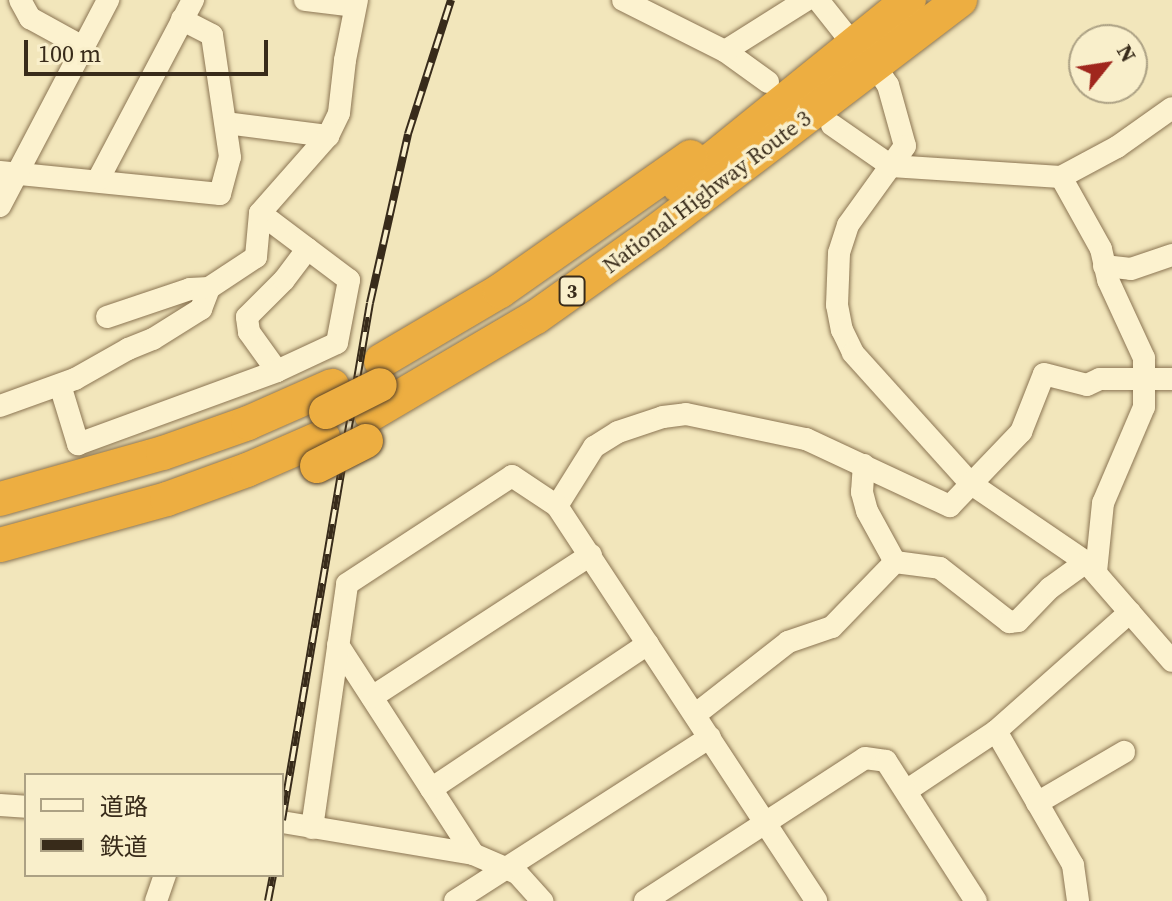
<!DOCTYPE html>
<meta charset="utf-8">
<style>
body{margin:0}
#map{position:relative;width:1172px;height:901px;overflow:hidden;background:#f2e6bb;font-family:"Source Serif 4","Noto Sans JP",serif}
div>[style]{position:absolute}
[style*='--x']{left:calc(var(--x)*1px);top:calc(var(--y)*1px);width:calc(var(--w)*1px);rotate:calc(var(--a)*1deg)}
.roads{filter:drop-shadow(0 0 2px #8b7553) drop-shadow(0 0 2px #8b7553)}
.minor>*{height:22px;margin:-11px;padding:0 11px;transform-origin:11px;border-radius:11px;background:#fcf2cf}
.highway>*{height:34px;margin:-17px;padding:0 17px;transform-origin:17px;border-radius:17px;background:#edae41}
.rail>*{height:8px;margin-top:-4px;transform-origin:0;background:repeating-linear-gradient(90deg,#f9efcb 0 15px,#382b1a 0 30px);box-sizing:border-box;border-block:2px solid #382b1a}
.bridges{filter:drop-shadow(0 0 2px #584228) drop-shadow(0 0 2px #584228)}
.highway-bridge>*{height:34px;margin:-17px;padding:0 17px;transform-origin:17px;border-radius:17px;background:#edae41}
span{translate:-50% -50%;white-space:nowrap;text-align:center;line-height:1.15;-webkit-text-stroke:7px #f9efcb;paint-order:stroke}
.shield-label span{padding:2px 6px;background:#f9efcb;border:2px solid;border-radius:6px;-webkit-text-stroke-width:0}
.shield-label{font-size:20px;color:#382b1a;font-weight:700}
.street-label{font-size:22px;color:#382b1a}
.legend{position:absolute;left:24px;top:773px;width:260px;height:104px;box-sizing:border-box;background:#f9efcb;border:2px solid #aca184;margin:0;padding:10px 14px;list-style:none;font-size:24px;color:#382b1a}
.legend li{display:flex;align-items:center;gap:16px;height:40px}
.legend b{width:40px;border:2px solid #aca184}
.north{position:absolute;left:1068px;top:24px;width:80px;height:80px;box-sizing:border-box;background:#f9efcb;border:2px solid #aca184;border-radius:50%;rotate:60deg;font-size:22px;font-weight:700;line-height:32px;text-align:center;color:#382b1a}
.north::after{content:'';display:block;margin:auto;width:28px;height:36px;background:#a0261d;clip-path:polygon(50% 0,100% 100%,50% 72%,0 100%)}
.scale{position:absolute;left:24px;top:40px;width:244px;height:36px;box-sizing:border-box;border:4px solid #382b1a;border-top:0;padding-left:10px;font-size:24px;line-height:28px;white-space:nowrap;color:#382b1a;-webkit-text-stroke:6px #f9efcb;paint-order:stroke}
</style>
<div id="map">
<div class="roads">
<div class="minor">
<i style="--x:20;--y:0;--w:21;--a:61"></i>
<i style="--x:30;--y:18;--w:60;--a:28.7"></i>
<i style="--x:305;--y:0;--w:50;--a:6.8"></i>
<i style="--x:623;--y:0;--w:114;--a:26.6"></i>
<i style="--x:725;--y:51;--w:53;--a:35.8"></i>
<i style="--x:818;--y:0;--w:56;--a:51.5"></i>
<i style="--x:725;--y:51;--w:96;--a:-32.2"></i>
<i style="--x:875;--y:66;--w:23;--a:56"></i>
<i style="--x:888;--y:85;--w:63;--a:74.4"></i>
<i style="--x:905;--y:146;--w:97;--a:125.8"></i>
<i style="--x:848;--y:225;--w:29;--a:108"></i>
<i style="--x:839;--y:253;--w:52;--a:92.2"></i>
<i style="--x:837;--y:305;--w:25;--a:79"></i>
<i style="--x:842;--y:330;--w:25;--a:64"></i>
<i style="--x:853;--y:353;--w:175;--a:48"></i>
<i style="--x:970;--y:483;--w:140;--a:34.3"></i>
<i style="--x:1086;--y:562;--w:131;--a:49"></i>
<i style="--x:226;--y:123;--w:103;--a:7.3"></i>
<i style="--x:832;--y:125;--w:72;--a:34.8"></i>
<i style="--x:891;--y:166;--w:170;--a:3.7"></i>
<i style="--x:1061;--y:177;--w:64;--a:-28.2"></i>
<i style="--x:1117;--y:147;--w:67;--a:-35.3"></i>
<i style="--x:0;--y:172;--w:221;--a:5.7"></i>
<i style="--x:220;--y:194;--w:38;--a:-75"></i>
<i style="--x:230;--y:157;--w:123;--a:-98.4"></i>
<i style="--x:212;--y:35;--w:34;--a:-153"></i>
<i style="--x:1061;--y:177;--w:82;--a:60.9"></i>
<i style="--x:1101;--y:249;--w:32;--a:77"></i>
<i style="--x:1108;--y:280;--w:86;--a:65.2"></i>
<i style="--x:1144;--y:358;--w:49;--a:90"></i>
<i style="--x:1144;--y:407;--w:104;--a:113.1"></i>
<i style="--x:1103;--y:503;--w:69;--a:95.8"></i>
<i style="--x:98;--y:180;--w:204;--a:-62.2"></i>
<i style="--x:0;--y:206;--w:233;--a:-62.3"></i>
<i style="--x:1104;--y:266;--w:27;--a:6"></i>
<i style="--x:1131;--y:269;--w:43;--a:-18.9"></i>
<i style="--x:107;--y:317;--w:88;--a:-18.6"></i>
<i style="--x:190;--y:289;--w:19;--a:-3"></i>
<i style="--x:277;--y:371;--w:48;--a:-125.7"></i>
<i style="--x:249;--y:332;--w:15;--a:-98"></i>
<i style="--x:247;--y:317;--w:52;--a:-45"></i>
<i style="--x:284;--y:280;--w:39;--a:-53"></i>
<i style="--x:60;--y:385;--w:62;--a:73"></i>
<i style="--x:78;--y:444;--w:212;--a:-20.1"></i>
<i style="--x:277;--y:371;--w:66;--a:-25"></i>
<i style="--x:337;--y:343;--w:64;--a:-79.2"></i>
<i style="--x:349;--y:280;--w:111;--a:-143"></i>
<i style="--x:0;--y:406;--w:80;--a:-19.8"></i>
<i style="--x:75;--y:379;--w:61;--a:-29.5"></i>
<i style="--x:128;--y:349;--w:27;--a:-22"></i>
<i style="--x:153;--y:339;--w:57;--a:-32"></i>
<i style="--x:201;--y:309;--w:22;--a:-69"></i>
<i style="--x:209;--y:288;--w:56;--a:-33.4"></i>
<i style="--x:256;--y:257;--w:44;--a:-84.8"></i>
<i style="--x:260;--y:213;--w:103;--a:-48.6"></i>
<i style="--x:328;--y:136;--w:25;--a:-64"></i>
<i style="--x:339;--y:113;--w:53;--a:-83.5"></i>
<i style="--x:345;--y:60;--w:61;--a:-78.7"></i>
<i style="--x:557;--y:506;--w:70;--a:-57.9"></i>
<i style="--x:594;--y:447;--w:28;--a:-32"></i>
<i style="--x:618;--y:432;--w:47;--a:-18.4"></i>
<i style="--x:663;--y:417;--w:23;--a:-7"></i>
<i style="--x:686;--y:414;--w:123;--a:11.8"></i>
<i style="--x:806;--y:439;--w:159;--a:25"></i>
<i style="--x:950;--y:506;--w:103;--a:-46.2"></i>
<i style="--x:1021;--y:432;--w:62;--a:-68.4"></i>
<i style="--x:1044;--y:374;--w:44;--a:14.3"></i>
<i style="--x:1087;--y:385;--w:14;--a:-25"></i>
<i style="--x:1100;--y:379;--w:72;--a:0"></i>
<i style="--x:895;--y:562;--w:45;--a:7.6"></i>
<i style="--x:940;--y:568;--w:88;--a:38"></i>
<i style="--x:1009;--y:622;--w:9;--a:-6"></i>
<i style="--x:1018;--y:621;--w:46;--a:-45.9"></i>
<i style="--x:1050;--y:588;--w:44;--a:-35.8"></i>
<i style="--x:338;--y:645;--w:249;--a:57.1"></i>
<i style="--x:372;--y:697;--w:261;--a:-33"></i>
<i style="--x:696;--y:714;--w:117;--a:-38"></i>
<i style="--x:788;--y:642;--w:46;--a:-18.8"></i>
<i style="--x:832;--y:627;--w:91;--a:-45.9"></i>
<i style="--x:895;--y:562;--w:58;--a:-118.8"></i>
<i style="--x:867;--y:511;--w:20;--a:-105"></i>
<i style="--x:862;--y:492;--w:27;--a:-86"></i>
<i style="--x:996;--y:731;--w:155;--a:60.1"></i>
<i style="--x:1073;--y:865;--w:36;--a:82"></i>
<i style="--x:431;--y:789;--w:261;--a:-33.8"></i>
<i style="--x:906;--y:791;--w:108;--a:-33.7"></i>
<i style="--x:996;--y:731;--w:179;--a:-41.6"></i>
<i style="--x:1037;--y:803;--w:101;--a:-30.4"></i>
<i style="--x:0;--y:805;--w:26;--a:4"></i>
<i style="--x:282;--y:822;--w:194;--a:9.5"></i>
<i style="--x:473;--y:854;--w:48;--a:23.4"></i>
<i style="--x:517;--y:873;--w:38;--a:48"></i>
<i style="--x:312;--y:828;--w:246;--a:-81.8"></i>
<i style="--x:347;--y:584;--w:197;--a:-33.2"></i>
<i style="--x:512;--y:476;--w:54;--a:33.7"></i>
<i style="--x:557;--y:506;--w:472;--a:56.7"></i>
<i style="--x:156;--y:901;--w:28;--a:-71"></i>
<i style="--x:455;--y:901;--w:303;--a:-32.7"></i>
<i style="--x:645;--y:901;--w:262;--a:-33"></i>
<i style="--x:865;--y:758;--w:21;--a:8"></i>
<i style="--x:886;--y:761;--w:166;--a:57.3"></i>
</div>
<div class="highway">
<i style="--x:679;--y:186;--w:296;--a:-39"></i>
<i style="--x:381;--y:361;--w:138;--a:-30.5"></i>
<i style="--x:500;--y:291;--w:233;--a:-35.1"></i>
<i style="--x:371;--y:414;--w:191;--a:-30.5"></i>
<i style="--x:536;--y:317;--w:145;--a:-35.4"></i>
<i style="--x:654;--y:233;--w:385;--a:-37.3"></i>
<i style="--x:0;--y:499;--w:169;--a:-15.8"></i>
<i style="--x:163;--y:453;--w:90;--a:-19.4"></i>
<i style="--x:248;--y:423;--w:92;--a:-23.8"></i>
<i style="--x:0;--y:545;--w:173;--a:-15.4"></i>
<i style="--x:167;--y:499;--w:85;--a:-19.9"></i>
<i style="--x:247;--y:470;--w:83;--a:-23.5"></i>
</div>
</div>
<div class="rail">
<i style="--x:282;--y:820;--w:524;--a:-80.34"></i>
<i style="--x:370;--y:303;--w:173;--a:-77.3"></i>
<i style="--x:408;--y:134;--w:141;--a:-72.2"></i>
<i style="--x:268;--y:901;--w:26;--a:-79"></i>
</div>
<div class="bridges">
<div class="highway-bridge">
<i style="--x:326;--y:412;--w:60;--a:-26.6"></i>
<i style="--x:317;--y:466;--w:55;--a:-27"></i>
</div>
</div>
<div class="shield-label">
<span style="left:572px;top:291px">3</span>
</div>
<div class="street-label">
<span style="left:707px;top:192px;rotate:-37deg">National Highway Route 3</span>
</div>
<ul class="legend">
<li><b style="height:10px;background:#fcf2cf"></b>道路</li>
<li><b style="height:10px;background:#382b1a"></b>鉄道</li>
</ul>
<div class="north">N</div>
<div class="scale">100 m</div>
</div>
